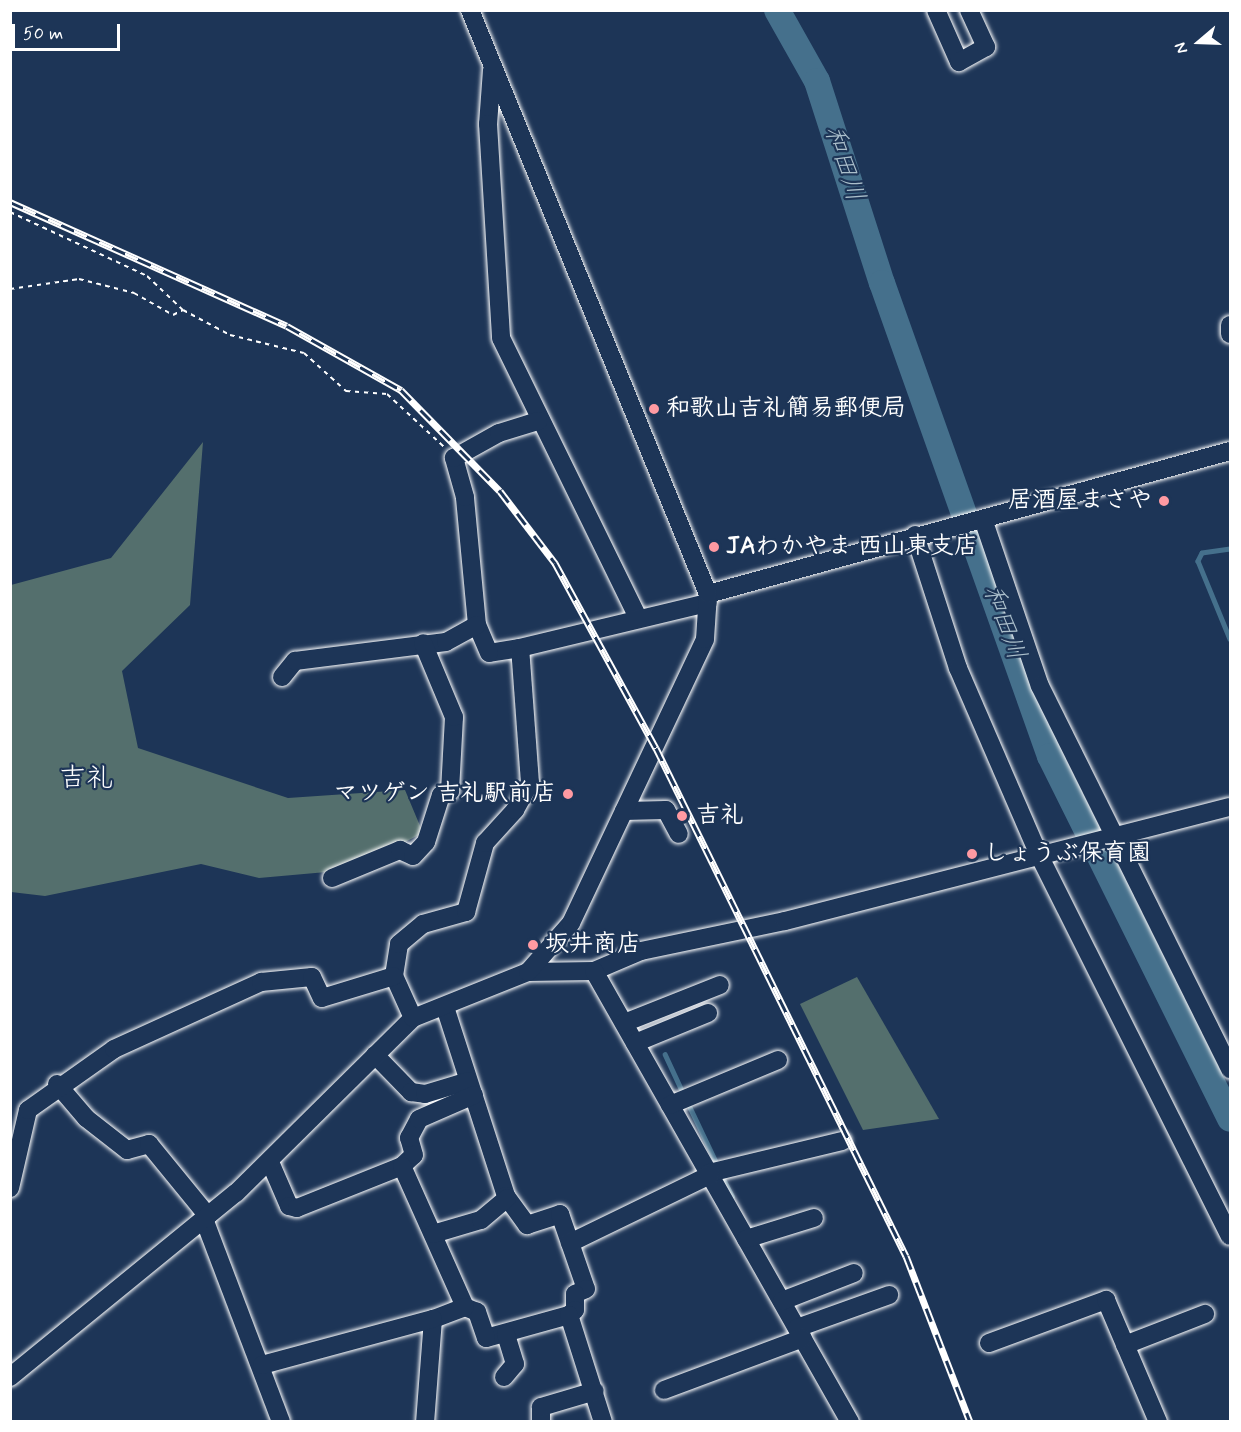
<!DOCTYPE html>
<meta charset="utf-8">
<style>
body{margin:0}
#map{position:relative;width:1241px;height:1432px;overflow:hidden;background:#1d3557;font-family:Mynerve,"Klee One",sans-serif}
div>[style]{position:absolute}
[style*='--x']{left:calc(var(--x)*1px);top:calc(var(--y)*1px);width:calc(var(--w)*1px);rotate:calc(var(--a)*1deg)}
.green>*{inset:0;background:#546f6d}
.stream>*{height:4.5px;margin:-2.25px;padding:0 2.25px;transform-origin:2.25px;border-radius:2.25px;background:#45708c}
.river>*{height:26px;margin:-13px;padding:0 13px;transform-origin:13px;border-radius:13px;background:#45708c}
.path>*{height:2px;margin-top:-1px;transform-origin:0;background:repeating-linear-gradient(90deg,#fff 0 4.5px,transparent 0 9px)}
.roads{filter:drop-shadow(0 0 2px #fff) drop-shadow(0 0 2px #fff)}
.minor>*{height:18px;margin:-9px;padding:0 9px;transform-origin:9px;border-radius:9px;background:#1d3557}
.rail>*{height:7px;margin-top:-3.5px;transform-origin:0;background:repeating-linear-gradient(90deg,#1d3557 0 14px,#fff 0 28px);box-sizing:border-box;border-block:2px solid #fff}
.dots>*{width:16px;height:16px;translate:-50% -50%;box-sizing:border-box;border:3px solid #1d3557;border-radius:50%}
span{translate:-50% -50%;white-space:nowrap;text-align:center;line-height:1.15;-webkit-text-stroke:4.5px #1d3557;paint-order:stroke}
.poi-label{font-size:24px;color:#fff;font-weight:700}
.left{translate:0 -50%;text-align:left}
.right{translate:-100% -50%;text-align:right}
.water-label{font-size:26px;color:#abbfcb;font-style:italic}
.quarter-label{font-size:27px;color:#fff}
.frame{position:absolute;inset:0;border:12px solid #fff;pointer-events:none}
.north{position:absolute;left:1169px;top:12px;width:60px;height:60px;-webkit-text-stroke:4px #1d3557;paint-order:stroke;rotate:251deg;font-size:16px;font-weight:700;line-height:24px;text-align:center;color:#fff}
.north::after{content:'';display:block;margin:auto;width:21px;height:27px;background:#fff;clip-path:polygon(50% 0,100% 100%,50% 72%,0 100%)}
.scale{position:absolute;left:12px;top:24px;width:108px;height:27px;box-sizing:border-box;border:3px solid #fff;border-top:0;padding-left:8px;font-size:18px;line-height:21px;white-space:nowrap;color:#fff;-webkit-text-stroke:4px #1d3557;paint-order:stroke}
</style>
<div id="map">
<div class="green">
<i style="clip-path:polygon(203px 442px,190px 605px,122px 671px,138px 748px,288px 798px,405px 790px,423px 833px,349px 870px,259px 878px,201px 864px,45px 896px,11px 892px,11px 585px,111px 558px)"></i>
<i style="clip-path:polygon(857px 977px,939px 1119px,863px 1130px,800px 1004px)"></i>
</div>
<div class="stream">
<i style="--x:1230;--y:549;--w:28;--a:172"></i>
<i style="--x:1202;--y:553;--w:9;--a:117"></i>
<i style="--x:1198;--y:561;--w:84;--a:67.7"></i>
<i style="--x:665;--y:1054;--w:45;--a:65.1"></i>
<i style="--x:688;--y:1103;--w:70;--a:64.5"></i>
<i style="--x:721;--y:1174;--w:25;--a:63"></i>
</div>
<div class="river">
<i style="--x:777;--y:10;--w:81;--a:60.6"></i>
<i style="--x:817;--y:81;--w:212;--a:72.2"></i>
<i style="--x:882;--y:283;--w:502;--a:70.45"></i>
<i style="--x:1050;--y:756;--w:405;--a:63.6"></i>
</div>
<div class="path">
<i style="--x:10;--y:212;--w:151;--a:25"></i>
<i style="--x:147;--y:276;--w:50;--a:43.4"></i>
<i style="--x:183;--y:310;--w:53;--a:28"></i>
<i style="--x:230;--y:335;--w:76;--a:13.7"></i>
<i style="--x:304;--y:353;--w:57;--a:42.1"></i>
<i style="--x:346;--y:391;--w:41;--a:4.2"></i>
<i style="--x:387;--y:394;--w:78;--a:42.9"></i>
<i style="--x:10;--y:289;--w:70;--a:-8.2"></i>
<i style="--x:79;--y:279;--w:57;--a:14.3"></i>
<i style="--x:134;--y:293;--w:45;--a:29.4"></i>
<i style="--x:173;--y:315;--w:11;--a:-27"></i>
</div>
<div class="roads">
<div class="minor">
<i style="--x:936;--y:10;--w:57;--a:66.1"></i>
<i style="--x:959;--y:62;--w:31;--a:-29"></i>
<i style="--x:986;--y:47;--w:41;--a:-114.7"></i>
<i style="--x:492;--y:70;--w:54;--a:94.2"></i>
<i style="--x:488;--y:124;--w:214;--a:86.5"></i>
<i style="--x:501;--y:338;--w:312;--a:63.9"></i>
<i style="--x:1230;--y:325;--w:9;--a:90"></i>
<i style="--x:983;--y:519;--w:176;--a:71.2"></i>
<i style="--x:1040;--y:686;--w:428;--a:63.6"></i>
<i style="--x:915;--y:535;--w:140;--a:72.1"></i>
<i style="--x:958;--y:668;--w:204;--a:66.6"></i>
<i style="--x:1039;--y:855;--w:426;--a:63.4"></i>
<i style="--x:708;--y:594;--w:541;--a:-15.32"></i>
<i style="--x:520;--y:648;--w:31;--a:171"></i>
<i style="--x:489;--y:653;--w:30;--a:-113"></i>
<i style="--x:477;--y:625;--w:129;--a:-95.4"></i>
<i style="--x:465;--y:497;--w:41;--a:-105.8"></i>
<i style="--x:454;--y:458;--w:51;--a:-29.1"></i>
<i style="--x:499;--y:433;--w:41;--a:-17.1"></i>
<i style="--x:282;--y:677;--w:21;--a:-51"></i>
<i style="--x:295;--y:661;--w:152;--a:-7.2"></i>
<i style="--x:446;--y:642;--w:35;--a:-29"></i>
<i style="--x:624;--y:811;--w:42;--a:-1.4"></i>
<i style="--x:666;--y:810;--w:27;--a:62"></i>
<i style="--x:332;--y:878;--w:74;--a:-22.4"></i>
<i style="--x:400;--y:850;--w:14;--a:25"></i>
<i style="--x:413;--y:856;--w:19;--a:-47"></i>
<i style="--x:426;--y:842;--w:49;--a:-72.3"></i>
<i style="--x:441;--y:795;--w:10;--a:-24"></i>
<i style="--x:450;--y:791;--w:74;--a:-86.9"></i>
<i style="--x:454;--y:717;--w:80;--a:-112.7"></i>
<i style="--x:594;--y:971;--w:51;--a:-23.1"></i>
<i style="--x:641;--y:951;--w:147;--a:-11.8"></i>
<i style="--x:785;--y:921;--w:459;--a:-14.4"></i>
<i style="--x:528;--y:972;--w:66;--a:-0.9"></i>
<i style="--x:594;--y:971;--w:519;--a:60.42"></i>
<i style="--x:445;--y:1007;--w:199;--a:72.1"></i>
<i style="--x:506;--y:1196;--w:36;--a:54"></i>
<i style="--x:527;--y:1225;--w:35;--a:-18"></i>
<i style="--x:560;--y:1214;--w:79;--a:70.9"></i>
<i style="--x:586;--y:1289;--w:12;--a:156"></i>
<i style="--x:575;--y:1294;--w:16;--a:90"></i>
<i style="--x:575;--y:1310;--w:8;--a:140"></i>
<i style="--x:569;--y:1315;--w:86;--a:164.5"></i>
<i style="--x:486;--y:1338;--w:28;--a:-109"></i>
<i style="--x:477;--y:1312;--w:13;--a:-157"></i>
<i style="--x:413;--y:1018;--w:46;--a:-114.3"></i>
<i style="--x:394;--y:976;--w:32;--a:-81"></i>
<i style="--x:399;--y:944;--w:31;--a:-40"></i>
<i style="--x:423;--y:924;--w:45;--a:-15.6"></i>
<i style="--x:466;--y:912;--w:72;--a:-74.6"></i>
<i style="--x:485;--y:843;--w:45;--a:-47.7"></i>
<i style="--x:515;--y:810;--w:31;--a:-61"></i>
<i style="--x:530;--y:783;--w:135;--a:-94.2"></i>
<i style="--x:520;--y:648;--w:193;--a:-13.5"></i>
<i style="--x:624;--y:1023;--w:103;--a:-21.6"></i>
<i style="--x:635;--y:1043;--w:79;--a:-22.3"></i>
<i style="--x:375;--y:1055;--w:52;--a:45.8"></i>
<i style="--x:411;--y:1092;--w:14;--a:8"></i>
<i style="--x:425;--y:1094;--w:45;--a:-16.8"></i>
<i style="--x:57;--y:1084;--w:45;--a:49.5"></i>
<i style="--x:86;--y:1118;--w:52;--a:38"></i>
<i style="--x:127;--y:1150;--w:23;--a:-15"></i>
<i style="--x:149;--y:1144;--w:93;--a:50.7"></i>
<i style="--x:670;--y:1105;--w:117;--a:-22.6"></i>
<i style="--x:270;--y:1162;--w:48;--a:66.6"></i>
<i style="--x:289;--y:1206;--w:8;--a:14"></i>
<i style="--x:297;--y:1208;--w:113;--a:-21.8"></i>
<i style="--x:402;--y:1166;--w:16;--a:-43"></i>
<i style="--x:414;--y:1155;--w:18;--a:-106"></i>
<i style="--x:409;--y:1138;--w:21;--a:-62"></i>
<i style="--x:419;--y:1119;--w:60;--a:-23.6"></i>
<i style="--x:402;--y:1166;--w:154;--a:65.9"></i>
<i style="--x:465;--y:1307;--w:34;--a:159"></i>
<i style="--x:433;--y:1319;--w:103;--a:94.4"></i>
<i style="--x:709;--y:1173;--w:137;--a:-13.5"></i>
<i style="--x:10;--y:1188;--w:80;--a:-77"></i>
<i style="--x:28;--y:1110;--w:105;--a:-35.3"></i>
<i style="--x:114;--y:1049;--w:162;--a:-24.5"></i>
<i style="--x:261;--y:982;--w:51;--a:-5.6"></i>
<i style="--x:312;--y:977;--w:23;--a:65"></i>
<i style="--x:322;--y:998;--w:75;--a:-17"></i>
<i style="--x:204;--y:1219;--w:217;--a:69.2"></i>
<i style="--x:433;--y:1234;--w:50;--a:-16.3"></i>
<i style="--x:481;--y:1220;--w:34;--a:-40"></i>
<i style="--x:746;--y:1239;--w:71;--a:-17.2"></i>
<i style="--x:570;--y:1243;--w:156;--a:-25.9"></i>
<i style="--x:782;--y:1301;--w:77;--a:-21.3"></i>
<i style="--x:569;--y:1315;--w:112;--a:72.4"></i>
<i style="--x:797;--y:1328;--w:98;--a:-19.7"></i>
<i style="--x:989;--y:1343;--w:125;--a:-20.2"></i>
<i style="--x:1106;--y:1300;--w:133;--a:66.9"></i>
<i style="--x:1125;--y:1345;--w:86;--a:-21.2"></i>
<i style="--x:262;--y:1365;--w:177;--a:-15.1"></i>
<i style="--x:10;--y:1377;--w:291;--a:-39.2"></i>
<i style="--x:236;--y:1193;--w:249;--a:-44.7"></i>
<i style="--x:413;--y:1018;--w:124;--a:-21.8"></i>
<i style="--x:528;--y:972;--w:65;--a:-48.7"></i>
<i style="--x:571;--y:923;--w:314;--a:-64.7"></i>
<i style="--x:705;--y:639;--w:45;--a:-86.2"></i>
<i style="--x:708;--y:594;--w:631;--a:-112.17"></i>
<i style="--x:504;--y:1377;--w:17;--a:-50"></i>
<i style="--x:515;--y:1364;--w:31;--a:-107"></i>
<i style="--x:664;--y:1390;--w:148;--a:-20.5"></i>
<i style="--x:541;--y:1422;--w:15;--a:-90"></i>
<i style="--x:541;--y:1407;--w:56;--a:-16.5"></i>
</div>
</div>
<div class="rail">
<i style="--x:10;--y:202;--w:303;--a:24.1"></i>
<i style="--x:287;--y:326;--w:131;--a:29.3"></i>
<i style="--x:401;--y:390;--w:141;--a:45.6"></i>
<i style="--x:500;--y:491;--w:91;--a:52.6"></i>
<i style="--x:555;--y:563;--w:211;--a:61.4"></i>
<i style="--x:656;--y:748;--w:566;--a:63.8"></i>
<i style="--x:906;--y:1256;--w:178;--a:68.9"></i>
</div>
<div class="dots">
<i style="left:654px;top:409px;background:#ff9aa2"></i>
<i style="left:1164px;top:501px;background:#ff9aa2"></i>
<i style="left:714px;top:547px;background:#ff9aa2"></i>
<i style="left:568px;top:794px;background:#ff9aa2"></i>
<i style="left:682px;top:816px;background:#ff9aa2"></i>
<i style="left:972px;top:854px;background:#ff9aa2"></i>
<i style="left:533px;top:945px;background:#ff9aa2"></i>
</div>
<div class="poi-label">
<span class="left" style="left:666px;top:409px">和歌山吉礼簡易郵便局</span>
<span class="right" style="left:1152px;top:501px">居酒屋まさや</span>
<span class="left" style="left:726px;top:547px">JAわかやま 西山東支店</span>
<span class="right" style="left:556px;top:794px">マツゲン 吉礼駅前店</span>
<span class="left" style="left:696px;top:816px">吉礼</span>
<span class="left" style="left:984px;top:854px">しょうぶ保育園</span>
<span class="left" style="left:545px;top:945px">坂井商店</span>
</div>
<div class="water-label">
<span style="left:843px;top:164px;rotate:72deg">和田川</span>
<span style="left:1003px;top:623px;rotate:70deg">和田川</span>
</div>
<div class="quarter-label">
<span style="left:86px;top:779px">吉礼</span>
</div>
<div class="frame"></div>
<div class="north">N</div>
<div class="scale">50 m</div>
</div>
